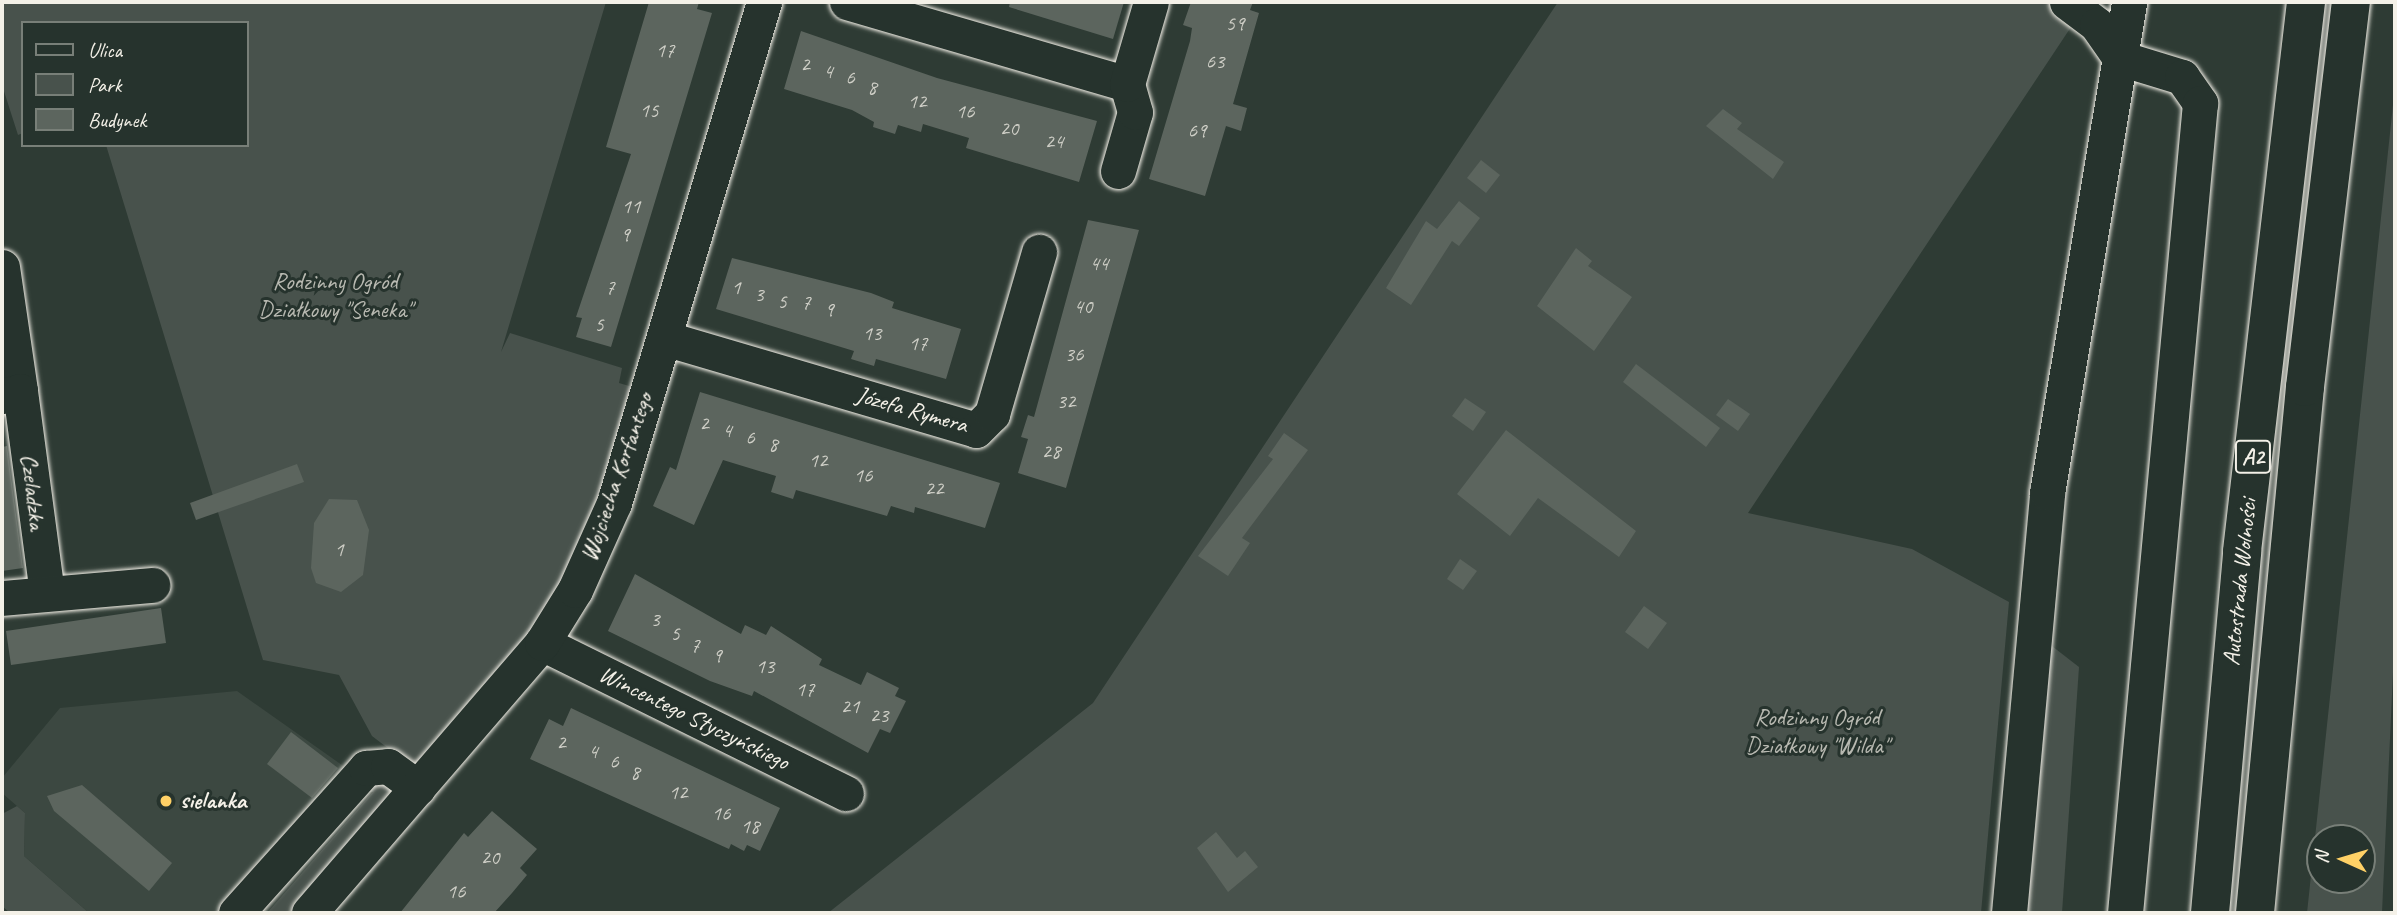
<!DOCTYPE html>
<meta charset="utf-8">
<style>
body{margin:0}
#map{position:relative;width:2397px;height:915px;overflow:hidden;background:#2e3b34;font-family:Caveat,sans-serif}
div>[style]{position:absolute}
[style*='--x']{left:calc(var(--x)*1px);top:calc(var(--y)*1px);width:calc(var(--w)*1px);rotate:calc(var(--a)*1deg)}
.built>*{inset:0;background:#3c4841}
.green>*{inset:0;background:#48524c}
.building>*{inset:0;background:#5c655e}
.roads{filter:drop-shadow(0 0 2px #f4f1e8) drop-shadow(0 0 2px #f4f1e8)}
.minor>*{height:35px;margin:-17.5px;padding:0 17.5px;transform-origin:17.5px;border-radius:17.5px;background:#26332d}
.highway>*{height:38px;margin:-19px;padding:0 19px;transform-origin:19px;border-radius:19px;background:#26332d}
.dots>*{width:19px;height:19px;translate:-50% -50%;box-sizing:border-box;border:4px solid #26332d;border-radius:50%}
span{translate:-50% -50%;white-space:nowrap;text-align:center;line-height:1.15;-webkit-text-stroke:6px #26332d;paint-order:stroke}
.number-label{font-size:21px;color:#cecec6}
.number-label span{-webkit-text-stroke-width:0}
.shield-label span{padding:2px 5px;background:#26332d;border:2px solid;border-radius:5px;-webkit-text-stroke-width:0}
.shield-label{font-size:23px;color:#f4f1e8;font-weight:700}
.park-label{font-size:24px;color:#b8b9b1}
.street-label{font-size:24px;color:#f4f1e8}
.poi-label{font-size:24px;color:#f4f1e8;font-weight:700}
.left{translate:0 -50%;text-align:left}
.frame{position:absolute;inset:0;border:4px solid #f4f1e8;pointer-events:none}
.legend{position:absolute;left:21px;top:21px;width:228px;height:126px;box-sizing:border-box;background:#26332d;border:2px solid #787f78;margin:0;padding:9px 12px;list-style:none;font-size:21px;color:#f4f1e8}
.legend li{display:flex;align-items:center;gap:14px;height:35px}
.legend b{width:35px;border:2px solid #787f78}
.north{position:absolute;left:2306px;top:824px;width:70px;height:70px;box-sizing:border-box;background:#26332d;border:2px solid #787f78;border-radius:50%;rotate:274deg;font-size:19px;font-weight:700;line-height:28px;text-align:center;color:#f4f1e8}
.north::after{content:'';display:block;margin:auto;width:24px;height:32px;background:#ffd166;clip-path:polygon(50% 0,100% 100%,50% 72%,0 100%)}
</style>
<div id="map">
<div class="built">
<i style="clip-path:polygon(237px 691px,349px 770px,221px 913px,89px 913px,24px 856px,25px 813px,2px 793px,2px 778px,60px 708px)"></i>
</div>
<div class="green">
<i style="clip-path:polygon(2px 2px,606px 2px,501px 352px,510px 333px,622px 368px,619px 383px,636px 388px,604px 493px,544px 620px,422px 761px,406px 762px,372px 736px,339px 675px,263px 660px,106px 145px,247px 145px,247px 23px,23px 23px,23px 133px,18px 135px,2px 85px)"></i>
<i style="clip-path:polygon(1558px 2px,2051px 2px,2075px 21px,1748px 513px,1912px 549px,2009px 602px,1981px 913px,828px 913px,1093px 703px)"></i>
<i style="clip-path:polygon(2322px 2px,2337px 2px,2239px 913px,2225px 913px,2268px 463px)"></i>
<i style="clip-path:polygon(evenodd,2395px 86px,2395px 629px,2382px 913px,2307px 913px,2395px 86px,2320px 838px,2362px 838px,2362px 880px,2320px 880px,2320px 838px)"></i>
<i style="clip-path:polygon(2048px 643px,2079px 667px,2062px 913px,2024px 913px)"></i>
<i style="clip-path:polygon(366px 776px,392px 787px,388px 804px,289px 913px,267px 913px,373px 792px,359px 791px)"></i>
<i style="clip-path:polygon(17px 806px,25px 813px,24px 856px,89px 913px,10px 913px,2px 906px,2px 814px)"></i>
</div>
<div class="building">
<i style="clip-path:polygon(649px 2px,699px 2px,697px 9px,712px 13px,611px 347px,576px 337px,582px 318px,576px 317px,631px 154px,606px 147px)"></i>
<i style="clip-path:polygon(1010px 2px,1124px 2px,1113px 39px,1009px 7px)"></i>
<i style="clip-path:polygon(1191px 2px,1253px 2px,1250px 10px,1259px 13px,1233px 104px,1247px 108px,1241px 131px,1226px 126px,1205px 196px,1149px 179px,1190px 41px,1192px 28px,1183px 25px)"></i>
<i style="clip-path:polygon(801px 31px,937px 78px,1097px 121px,1079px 182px,966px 148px,969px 138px,923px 124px,921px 132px,898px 125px,895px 134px,873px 127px,874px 122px,852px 110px,784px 89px)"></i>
<i style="clip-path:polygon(1723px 109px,1742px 123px,1737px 129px,1784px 162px,1773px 179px,1706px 126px)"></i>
<i style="clip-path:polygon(1481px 160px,1500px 175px,1486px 193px,1467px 178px)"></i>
<i style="clip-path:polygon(1459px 201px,1480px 218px,1459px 246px,1452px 241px,1411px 305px,1386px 288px,1426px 221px,1437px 229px)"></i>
<i style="clip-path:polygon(1088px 220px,1139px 230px,1066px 488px,1018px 473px,1028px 439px,1021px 437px,1028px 415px,1034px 417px)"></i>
<i style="clip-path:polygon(1576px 248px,1592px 261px,1588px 266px,1632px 297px,1594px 351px,1537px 306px)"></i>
<i style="clip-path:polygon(732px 258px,871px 293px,894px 302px,892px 308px,961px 329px,946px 379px,876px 359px,874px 366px,851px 359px,854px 351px,716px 309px)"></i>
<i style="clip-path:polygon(1636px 364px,1720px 428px,1706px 447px,1623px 382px)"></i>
<i style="clip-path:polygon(700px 392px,1000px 483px,985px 528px,915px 507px,914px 513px,891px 506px,887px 516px,796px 490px,793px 499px,771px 492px,776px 476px,723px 460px,694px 525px,653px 506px,670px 467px,676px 470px)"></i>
<i style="clip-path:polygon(1465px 398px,1486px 412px,1473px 431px,1452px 416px)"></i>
<i style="clip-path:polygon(1728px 399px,1750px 414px,1738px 431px,1716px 415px)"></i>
<i style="clip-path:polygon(1506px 430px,1636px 531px,1619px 557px,1538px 498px,1510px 536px,1457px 494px)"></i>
<i style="clip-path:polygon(1284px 433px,1308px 450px,1242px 538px,1250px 543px,1228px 576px,1198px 556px,1273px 459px,1268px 456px)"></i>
<i style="clip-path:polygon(7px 446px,23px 568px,2px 571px,2px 447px)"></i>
<i style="clip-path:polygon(297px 464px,304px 482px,196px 520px,190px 503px)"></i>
<i style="clip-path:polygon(329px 499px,357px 500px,369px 530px,363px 575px,341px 592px,316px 583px,311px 568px,314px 523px)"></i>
<i style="clip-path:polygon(1460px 559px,1477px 571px,1463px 590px,1447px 579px)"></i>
<i style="clip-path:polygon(635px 574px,741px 634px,745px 625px,766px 635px,771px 626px,822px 659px,819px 665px,861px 685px,867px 672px,899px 688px,895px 696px,906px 701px,890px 733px,880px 729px,868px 753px,754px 691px,752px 696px,710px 681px,608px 631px)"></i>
<i style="clip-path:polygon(1644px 606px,1667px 623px,1648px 649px,1625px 632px)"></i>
<i style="clip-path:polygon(161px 608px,166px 643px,11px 665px,6px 631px)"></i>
<i style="clip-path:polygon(571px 708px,780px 808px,760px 851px,747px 845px,744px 851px,731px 844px,729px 849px,530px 759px,549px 719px,563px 726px)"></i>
<i style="clip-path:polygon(291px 732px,338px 768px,312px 798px,267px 764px)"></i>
<i style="clip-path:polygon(82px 785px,172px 863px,149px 891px,54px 811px,47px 796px)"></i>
<i style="clip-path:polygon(492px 811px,537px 849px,520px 868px,527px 875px,512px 893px,494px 913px,400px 913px,464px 833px,468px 837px)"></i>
<i style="clip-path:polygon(1216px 832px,1237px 858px,1245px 851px,1258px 867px,1228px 892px,1197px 848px)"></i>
</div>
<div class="roads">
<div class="minor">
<i style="--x:847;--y:2;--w:292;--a:16.3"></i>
<i style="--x:2067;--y:2;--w:38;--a:37"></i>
<i style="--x:2097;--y:25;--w:40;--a:55.1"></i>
<i style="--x:2120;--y:58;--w:65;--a:17"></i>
<i style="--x:2182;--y:77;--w:32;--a:55"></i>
<i style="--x:2200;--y:103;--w:813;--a:95.29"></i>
<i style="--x:1118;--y:171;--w:61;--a:-73.9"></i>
<i style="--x:1135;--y:112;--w:29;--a:-106"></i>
<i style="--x:1127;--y:84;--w:85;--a:-73.7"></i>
<i style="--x:2;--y:267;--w:125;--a:81.7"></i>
<i style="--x:20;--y:391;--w:19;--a:164"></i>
<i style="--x:664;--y:338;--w:325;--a:16.4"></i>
<i style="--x:976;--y:430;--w:23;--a:-45"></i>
<i style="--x:992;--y:414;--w:169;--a:-73.8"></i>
<i style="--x:20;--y:391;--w:204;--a:82.4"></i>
<i style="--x:2;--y:598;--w:151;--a:-5"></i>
<i style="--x:542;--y:643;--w:339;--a:26.3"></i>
<i style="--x:236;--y:913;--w:195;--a:-48.1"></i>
<i style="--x:366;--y:768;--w:22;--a:-5"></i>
<i style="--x:388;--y:766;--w:37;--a:36"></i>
<i style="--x:309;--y:913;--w:357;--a:-49.2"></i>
<i style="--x:542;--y:643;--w:62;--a:-58.1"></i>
<i style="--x:575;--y:590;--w:95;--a:-65.9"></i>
<i style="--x:614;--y:503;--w:523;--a:-73.33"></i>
<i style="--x:2009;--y:913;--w:422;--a:-84.8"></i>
<i style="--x:2047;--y:493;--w:498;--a:-80.5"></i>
</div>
<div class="highway">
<i style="--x:2210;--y:913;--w:363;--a:-84.9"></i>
<i style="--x:2242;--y:551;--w:553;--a:-83.35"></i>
<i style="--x:2255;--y:913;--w:528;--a:-84.57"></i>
<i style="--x:2305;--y:387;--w:388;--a:-83.2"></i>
</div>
</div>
<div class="dots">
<i style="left:166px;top:801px;background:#ffd166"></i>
</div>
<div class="number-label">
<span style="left:1235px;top:23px">59</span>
<span style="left:665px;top:50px">17</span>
<span style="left:1215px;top:61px">63</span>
<span style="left:805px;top:64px">2</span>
<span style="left:828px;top:71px">4</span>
<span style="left:850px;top:77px">6</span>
<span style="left:872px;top:87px">8</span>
<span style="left:917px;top:101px">12</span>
<span style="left:649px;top:110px">15</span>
<span style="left:965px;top:111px">16</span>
<span style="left:1009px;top:128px">20</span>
<span style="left:1197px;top:130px">69</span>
<span style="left:1054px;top:141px">24</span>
<span style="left:631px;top:206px">11</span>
<span style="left:625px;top:234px">9</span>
<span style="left:1099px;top:263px">44</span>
<span style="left:610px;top:287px">7</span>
<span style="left:736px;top:287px">1</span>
<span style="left:759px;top:294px">3</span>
<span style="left:782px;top:301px">5</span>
<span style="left:806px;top:302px">7</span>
<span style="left:1083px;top:306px">40</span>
<span style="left:829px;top:309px">9</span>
<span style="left:599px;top:324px">5</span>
<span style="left:872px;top:333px">13</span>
<span style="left:918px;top:343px">17</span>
<span style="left:1074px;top:354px">36</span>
<span style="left:1066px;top:401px">32</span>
<span style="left:704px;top:423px">2</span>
<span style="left:727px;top:430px">4</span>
<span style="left:750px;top:437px">6</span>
<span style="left:773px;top:444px">8</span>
<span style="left:1051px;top:451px">28</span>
<span style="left:818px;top:460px">12</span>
<span style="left:863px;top:475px">16</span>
<span style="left:934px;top:488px">22</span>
<span style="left:339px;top:549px">1</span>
<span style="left:655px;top:619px">3</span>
<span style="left:675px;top:633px">5</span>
<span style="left:695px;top:645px">7</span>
<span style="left:717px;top:655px">9</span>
<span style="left:765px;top:666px">13</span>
<span style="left:805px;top:689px">17</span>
<span style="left:850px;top:706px">21</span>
<span style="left:879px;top:715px">23</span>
<span style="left:561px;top:742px">2</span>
<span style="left:593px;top:751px">4</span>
<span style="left:614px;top:761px">6</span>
<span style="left:635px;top:772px">8</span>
<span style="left:678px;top:792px">12</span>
<span style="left:721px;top:813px">16</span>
<span style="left:750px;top:826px">18</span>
<span style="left:490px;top:857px">20</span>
<span style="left:456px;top:891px">16</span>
</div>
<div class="shield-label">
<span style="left:2253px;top:457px">A2</span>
</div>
<div class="park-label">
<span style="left:335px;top:296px">Rodzinny Ogród<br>Działkowy "Seneka"</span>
<span style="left:1817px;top:732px">Rodzinny Ogród<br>Działkowy "Wilda"</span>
</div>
<div class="street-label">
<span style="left:912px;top:410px;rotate:16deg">Józefa Rymera</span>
<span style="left:617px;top:477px;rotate:-71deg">Wojciecha Korfantego</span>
<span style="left:33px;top:492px;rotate:83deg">Czeladzka</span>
<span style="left:2240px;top:582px;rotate:-84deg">Autostrada Wolności</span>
<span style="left:694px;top:718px;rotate:26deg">Wincentego Styczyńskiego</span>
</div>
<div class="poi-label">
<span class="left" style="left:180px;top:801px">sielanka</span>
</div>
<div class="frame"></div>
<ul class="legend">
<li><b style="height:9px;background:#26332d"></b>Ulica</li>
<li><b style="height:19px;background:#48524c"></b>Park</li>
<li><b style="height:19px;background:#5c655e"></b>Budynek</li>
</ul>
<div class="north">N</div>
</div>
